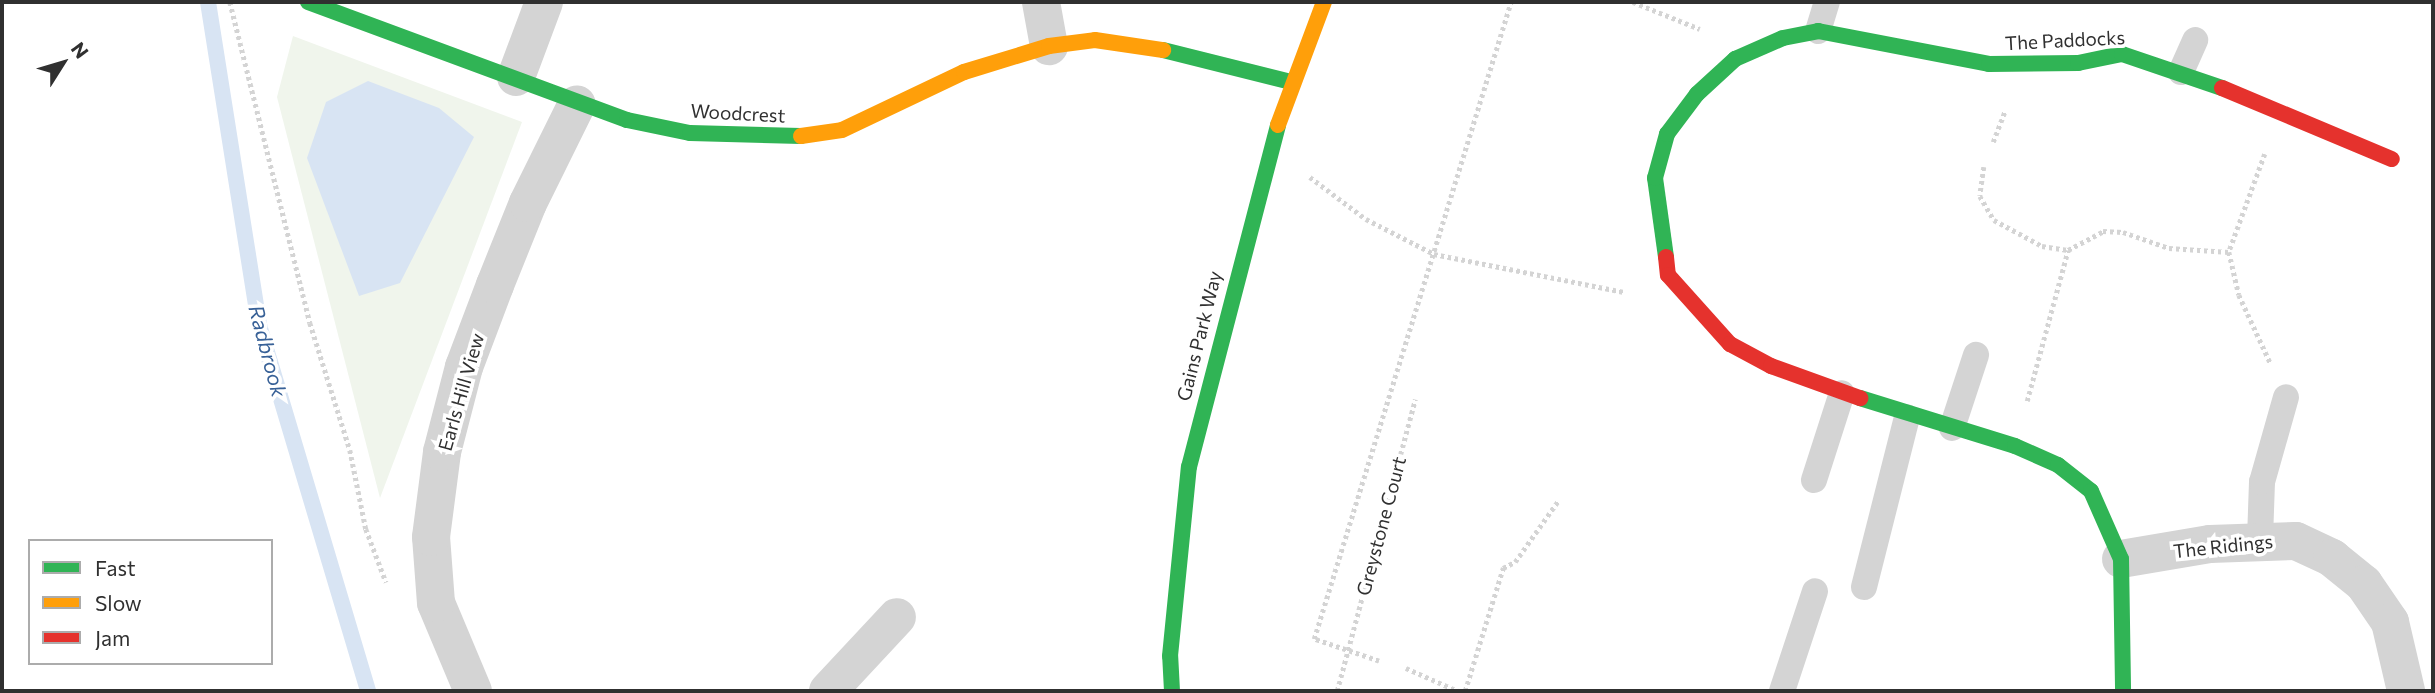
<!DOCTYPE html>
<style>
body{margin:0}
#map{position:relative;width:2435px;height:693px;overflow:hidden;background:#fff;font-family:Commissioner,sans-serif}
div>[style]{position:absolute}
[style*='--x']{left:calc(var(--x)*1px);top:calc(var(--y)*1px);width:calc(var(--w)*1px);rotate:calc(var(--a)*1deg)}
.green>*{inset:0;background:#f0f5ec}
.water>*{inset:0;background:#d8e4f3}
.stream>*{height:16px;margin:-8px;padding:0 8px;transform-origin:8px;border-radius:8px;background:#d8e4f3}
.path>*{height:4.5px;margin-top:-2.25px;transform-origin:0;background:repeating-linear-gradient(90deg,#d4d4d4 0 3.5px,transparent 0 7px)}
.lane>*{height:26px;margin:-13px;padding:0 13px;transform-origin:13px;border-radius:13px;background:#d4d4d4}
.street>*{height:38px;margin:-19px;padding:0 19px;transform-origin:19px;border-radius:19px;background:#d4d4d4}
.fast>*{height:16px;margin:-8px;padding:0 8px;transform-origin:8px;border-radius:8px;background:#30b455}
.slow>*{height:16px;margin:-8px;padding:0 8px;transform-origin:8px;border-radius:8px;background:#ff9f0a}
.jam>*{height:16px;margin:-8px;padding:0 8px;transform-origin:8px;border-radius:8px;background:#e5322d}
span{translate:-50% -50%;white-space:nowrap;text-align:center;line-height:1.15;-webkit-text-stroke:7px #fff;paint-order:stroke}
.street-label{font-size:19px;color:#303030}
.water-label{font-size:21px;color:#386197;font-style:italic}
.frame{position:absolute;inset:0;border:4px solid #303030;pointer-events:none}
.legend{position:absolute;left:28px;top:539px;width:245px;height:126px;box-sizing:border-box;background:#fff;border:2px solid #acacac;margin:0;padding:9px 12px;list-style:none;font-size:21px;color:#303030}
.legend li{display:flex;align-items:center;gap:14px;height:35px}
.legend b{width:35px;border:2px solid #acacac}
.north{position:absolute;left:28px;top:28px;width:70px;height:70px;-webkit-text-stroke:5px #fff;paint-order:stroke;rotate:53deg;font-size:19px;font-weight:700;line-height:28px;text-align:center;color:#303030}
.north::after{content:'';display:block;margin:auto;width:24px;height:32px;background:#303030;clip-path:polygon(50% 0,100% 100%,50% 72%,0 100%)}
</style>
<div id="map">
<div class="green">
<i style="clip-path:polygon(293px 36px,522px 122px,380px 498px,277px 97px)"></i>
</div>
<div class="water">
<i style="clip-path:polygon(368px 81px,439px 108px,474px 137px,400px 283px,359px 296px,307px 158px,326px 102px)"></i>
</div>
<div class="stream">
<i style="--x:208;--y:2;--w:327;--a:81"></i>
<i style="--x:259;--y:325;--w:382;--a:73.4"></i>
</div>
<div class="path">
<i style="--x:230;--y:2;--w:331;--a:76"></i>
<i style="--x:310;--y:323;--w:133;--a:72.5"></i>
<i style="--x:350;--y:450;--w:81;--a:78.6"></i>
<i style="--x:366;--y:529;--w:57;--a:69.3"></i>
<i style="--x:1633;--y:2;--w:72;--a:21.9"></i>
<i style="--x:1993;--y:142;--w:34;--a:-69"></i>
<i style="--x:2265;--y:154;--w:104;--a:110.2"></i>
<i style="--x:2229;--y:252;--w:44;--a:76.9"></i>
<i style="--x:2239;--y:295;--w:74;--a:65.2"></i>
<i style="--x:1984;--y:167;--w:29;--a:98"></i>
<i style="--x:1980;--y:196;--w:28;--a:60"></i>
<i style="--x:1994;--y:220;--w:55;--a:28.4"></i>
<i style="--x:2042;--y:246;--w:26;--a:9"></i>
<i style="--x:2068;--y:250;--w:40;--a:-28"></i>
<i style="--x:2103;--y:231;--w:20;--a:3"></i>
<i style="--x:2123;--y:232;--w:49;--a:19.2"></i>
<i style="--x:2169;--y:248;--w:60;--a:3.8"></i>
<i style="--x:1310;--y:177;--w:70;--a:36.9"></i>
<i style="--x:1366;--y:219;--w:76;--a:27.2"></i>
<i style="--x:1434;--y:254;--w:195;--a:11.3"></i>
<i style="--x:2027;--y:401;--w:156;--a:-74.8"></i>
<i style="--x:1379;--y:661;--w:69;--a:-161.3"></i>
<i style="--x:1314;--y:639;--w:667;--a:-72.82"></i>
<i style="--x:1406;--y:668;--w:57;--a:23.9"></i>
<i style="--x:1337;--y:691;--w:302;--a:-75"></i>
<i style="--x:1465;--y:691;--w:129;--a:-72.8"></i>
<i style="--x:1503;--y:568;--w:13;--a:-27"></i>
<i style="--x:1515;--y:562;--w:75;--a:-54.8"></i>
</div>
<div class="lane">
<i style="--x:1818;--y:31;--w:30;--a:-73"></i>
<i style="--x:2181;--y:72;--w:35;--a:-66"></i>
<i style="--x:1952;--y:428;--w:77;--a:-71.8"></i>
<i style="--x:1814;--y:480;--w:91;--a:-72.2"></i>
<i style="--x:2260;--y:539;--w:57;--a:-88"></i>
<i style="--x:2262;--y:482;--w:88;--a:-74.2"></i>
<i style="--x:1864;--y:587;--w:175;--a:-75.8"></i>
<i style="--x:1782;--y:691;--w:105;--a:-71.7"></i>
</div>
<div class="street">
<i style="--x:1041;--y:2;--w:45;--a:79.7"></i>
<i style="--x:516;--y:77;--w:80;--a:-69.5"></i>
<i style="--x:2121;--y:559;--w:90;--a:-9.6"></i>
<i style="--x:2210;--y:544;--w:86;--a:-2"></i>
<i style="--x:2296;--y:541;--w:40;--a:25"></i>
<i style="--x:2332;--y:558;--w:41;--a:39.1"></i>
<i style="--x:2364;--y:584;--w:46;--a:55.6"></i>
<i style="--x:2390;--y:622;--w:71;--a:76.9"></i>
<i style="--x:473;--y:691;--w:95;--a:-112.8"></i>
<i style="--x:436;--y:603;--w:66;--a:-94.3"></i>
<i style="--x:431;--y:537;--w:86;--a:-82.6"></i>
<i style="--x:442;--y:452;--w:88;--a:-75.5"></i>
<i style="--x:464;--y:367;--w:88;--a:-69.3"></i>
<i style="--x:495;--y:285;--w:88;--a:-68.1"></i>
<i style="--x:528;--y:203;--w:110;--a:-63.7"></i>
<i style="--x:828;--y:691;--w:101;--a:-47"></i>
</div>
<div class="fast">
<i style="--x:308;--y:2;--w:340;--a:20.3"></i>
<i style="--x:627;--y:120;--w:64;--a:11.7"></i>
<i style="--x:690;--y:133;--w:111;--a:1.5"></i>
<i style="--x:1163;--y:50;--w:132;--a:14"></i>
<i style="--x:1666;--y:257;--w:80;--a:-97.9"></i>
<i style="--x:1655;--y:178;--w:46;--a:-74.7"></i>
<i style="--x:1667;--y:134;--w:50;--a:-53.1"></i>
<i style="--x:1697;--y:94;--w:52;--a:-42.6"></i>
<i style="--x:1735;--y:59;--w:52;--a:-23.6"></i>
<i style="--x:1783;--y:38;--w:36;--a:-11"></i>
<i style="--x:1818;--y:31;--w:174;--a:10.9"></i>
<i style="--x:1989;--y:64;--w:89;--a:-0.6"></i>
<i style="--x:2078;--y:63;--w:45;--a:-11.6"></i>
<i style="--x:2122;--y:54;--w:106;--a:18.8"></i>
<i style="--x:1860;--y:398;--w:162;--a:17.2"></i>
<i style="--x:2015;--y:446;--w:47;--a:23.8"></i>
<i style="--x:2058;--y:465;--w:42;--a:38.2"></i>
<i style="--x:2091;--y:491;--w:74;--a:66.2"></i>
<i style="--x:2121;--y:559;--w:132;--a:89.1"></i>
<i style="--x:1172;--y:691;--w:35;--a:-93"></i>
<i style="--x:1170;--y:656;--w:190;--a:-84.3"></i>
<i style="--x:1189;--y:467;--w:353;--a:-75.4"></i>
</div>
<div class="slow">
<i style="--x:1278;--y:125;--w:131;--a:-69.5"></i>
<i style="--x:801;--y:136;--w:41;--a:-8.3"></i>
<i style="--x:842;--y:130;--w:135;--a:-25.4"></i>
<i style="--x:964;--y:72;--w:89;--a:-17"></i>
<i style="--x:1049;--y:46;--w:46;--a:-7.4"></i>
<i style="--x:1095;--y:40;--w:69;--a:8.4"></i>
</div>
<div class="jam">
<i style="--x:2222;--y:88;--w:184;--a:22.7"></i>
<i style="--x:1666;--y:257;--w:18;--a:84"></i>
<i style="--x:1668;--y:275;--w:93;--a:48.1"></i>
<i style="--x:1730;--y:344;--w:47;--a:28.2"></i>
<i style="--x:1771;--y:366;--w:95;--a:19.8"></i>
</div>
<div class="street-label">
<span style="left:2065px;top:40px;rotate:-3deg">The Paddocks</span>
<span style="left:738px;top:113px;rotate:3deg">Woodcrest</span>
<span style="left:1199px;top:336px;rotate:-76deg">Gains Park Way</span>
<span style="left:461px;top:392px;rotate:-74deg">Earls Hill View</span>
<span style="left:1381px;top:526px;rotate:-75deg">Greystone Court</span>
<span style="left:2223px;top:546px;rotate:-6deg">The Ridings</span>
</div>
<div class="water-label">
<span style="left:268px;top:351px;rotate:75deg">Radbrook</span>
</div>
<div class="frame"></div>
<ul class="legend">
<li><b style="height:9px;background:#30b455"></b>Fast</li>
<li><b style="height:9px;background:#ff9f0a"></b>Slow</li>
<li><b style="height:9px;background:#e5322d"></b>Jam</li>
</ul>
<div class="north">N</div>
</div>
